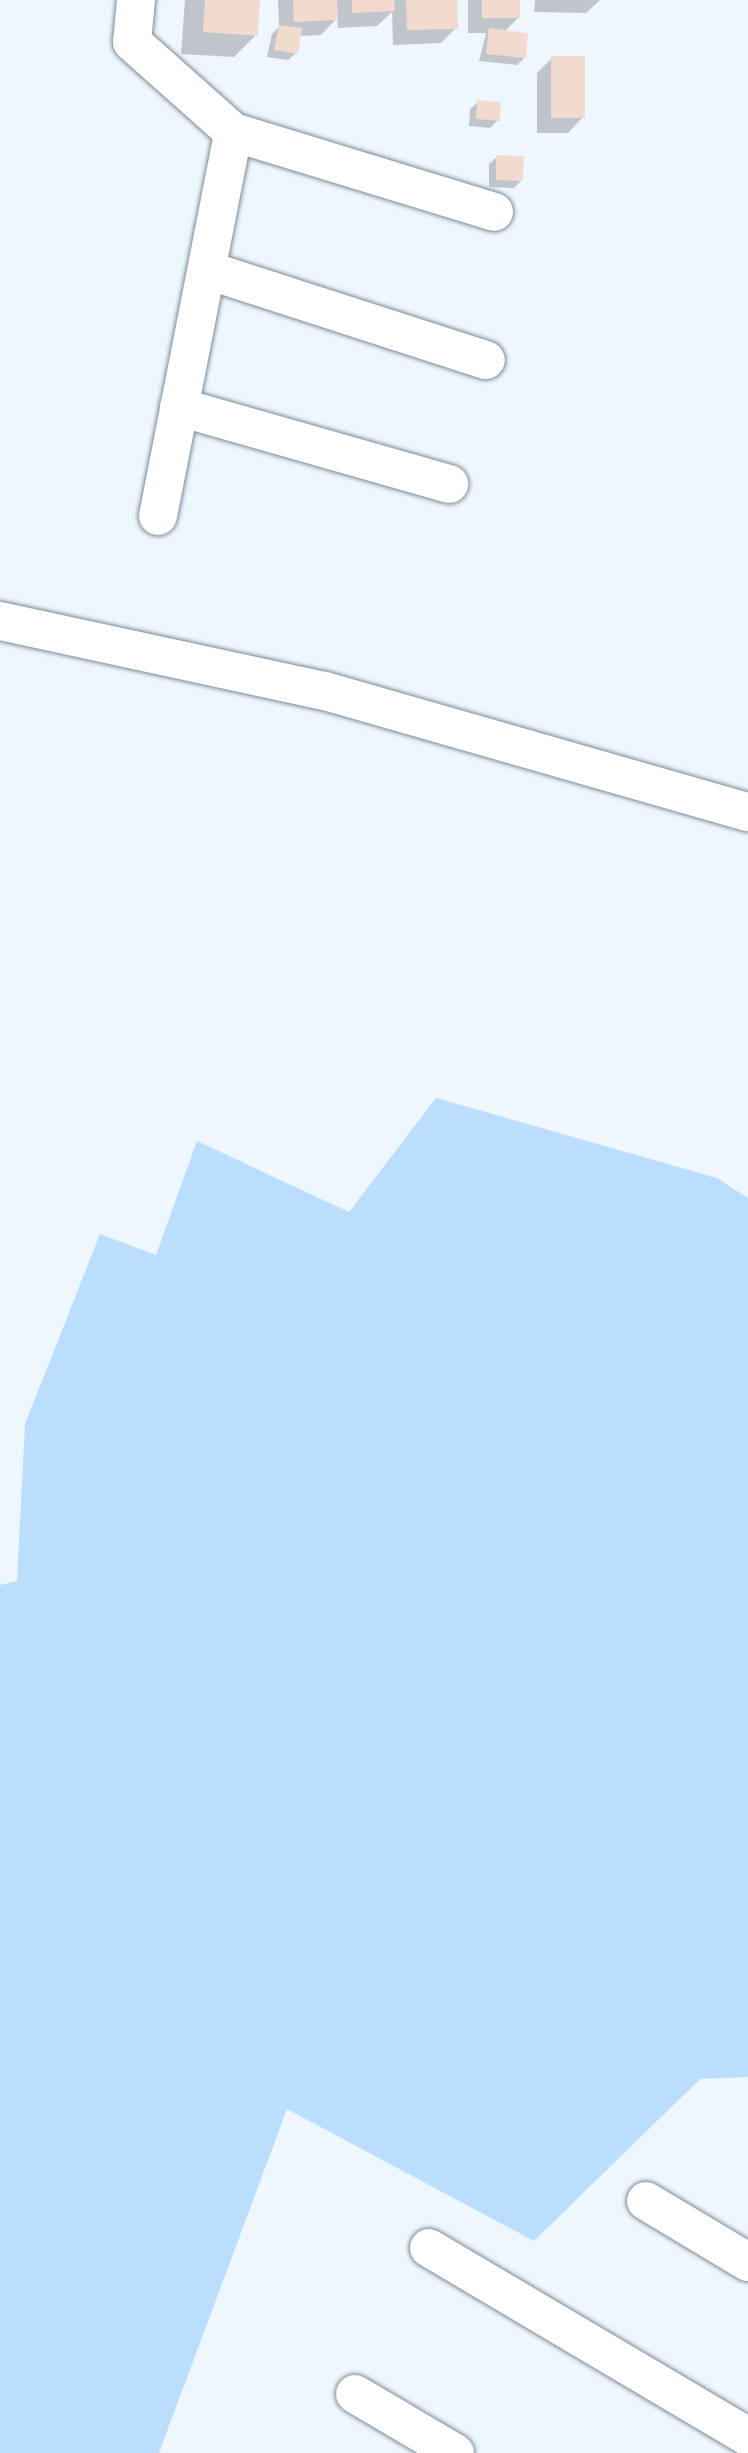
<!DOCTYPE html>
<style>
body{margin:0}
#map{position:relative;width:748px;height:2453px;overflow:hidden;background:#eff7fe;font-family:Helvetica,sans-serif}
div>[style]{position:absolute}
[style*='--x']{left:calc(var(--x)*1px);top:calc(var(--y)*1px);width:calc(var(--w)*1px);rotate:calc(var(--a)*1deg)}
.green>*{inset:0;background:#bbdefe}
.shadow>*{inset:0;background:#0003}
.building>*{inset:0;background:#f2dbce}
.roads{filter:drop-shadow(0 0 2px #7a8b9b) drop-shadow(0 0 2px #7a8b9b)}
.minor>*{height:38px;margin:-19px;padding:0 19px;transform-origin:19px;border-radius:19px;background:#fff}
span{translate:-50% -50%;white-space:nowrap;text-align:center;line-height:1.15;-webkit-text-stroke:7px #fff;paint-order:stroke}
</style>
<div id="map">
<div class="green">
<i style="clip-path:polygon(436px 1098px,717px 1178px,748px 1198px,748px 2077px,700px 2079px,534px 2241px,287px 2109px,159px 2453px,0 2453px,0 1585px,17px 1581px,25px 1424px,100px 1234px,156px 1255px,197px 1141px,349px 1212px)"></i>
</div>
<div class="shadow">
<i style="clip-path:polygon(185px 0,258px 0,256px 35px,234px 57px,181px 54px)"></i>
<i style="clip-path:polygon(278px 0,455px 0,456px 28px,441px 43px,393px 45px,392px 12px,377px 26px,338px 28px,337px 18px,321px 35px,299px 36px,296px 53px,288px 60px,267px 57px,272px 34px,279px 27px)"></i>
<i style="clip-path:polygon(468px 0,518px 0,518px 18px,504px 32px,524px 58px,517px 65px,479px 61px,486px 33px,468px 33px)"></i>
<i style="clip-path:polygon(535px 0,600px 0,586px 13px,534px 12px)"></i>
<i style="clip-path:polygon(552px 58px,583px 117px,568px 133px,537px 133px,537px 73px)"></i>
<i style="clip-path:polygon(478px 102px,498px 120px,490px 128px,469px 126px,470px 109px)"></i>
<i style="clip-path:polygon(497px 157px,522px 180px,514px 188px,489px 187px,489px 164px)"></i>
</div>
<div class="building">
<i style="clip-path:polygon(205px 0,260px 0,258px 36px,203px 32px)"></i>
<i style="clip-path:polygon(293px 0,337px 0,338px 20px,294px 22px)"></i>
<i style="clip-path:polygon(352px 0,394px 0,395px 11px,352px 13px)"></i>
<i style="clip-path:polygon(406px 0,457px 0,458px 29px,407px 30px)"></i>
<i style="clip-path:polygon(482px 0,520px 0,520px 18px,482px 18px)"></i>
<i style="clip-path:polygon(279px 25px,302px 28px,298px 54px,274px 50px)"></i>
<i style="clip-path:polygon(489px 28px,528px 33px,526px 58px,486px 54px)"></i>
<i style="clip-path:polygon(551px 56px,585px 56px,585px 118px,551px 118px)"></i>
<i style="clip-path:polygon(477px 100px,501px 102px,500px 121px,476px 119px)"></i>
<i style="clip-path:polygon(496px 155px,524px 156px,523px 181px,496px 180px)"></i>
</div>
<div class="roads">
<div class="minor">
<i style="--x:136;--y:0;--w:42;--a:95.4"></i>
<i style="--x:132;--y:42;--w:135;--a:41.7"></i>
<i style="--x:233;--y:132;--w:273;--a:17"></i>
<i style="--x:207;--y:270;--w:293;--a:17.9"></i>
<i style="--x:179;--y:407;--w:281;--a:15.9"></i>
<i style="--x:158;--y:516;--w:391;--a:-78.9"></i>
<i style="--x:0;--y:621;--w:332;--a:12.2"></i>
<i style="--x:325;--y:691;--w:440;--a:16"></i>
<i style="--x:646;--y:2201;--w:119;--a:30.9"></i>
<i style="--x:429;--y:2248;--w:371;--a:30.6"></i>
<i style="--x:355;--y:2394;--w:116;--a:30.5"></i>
</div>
</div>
</div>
